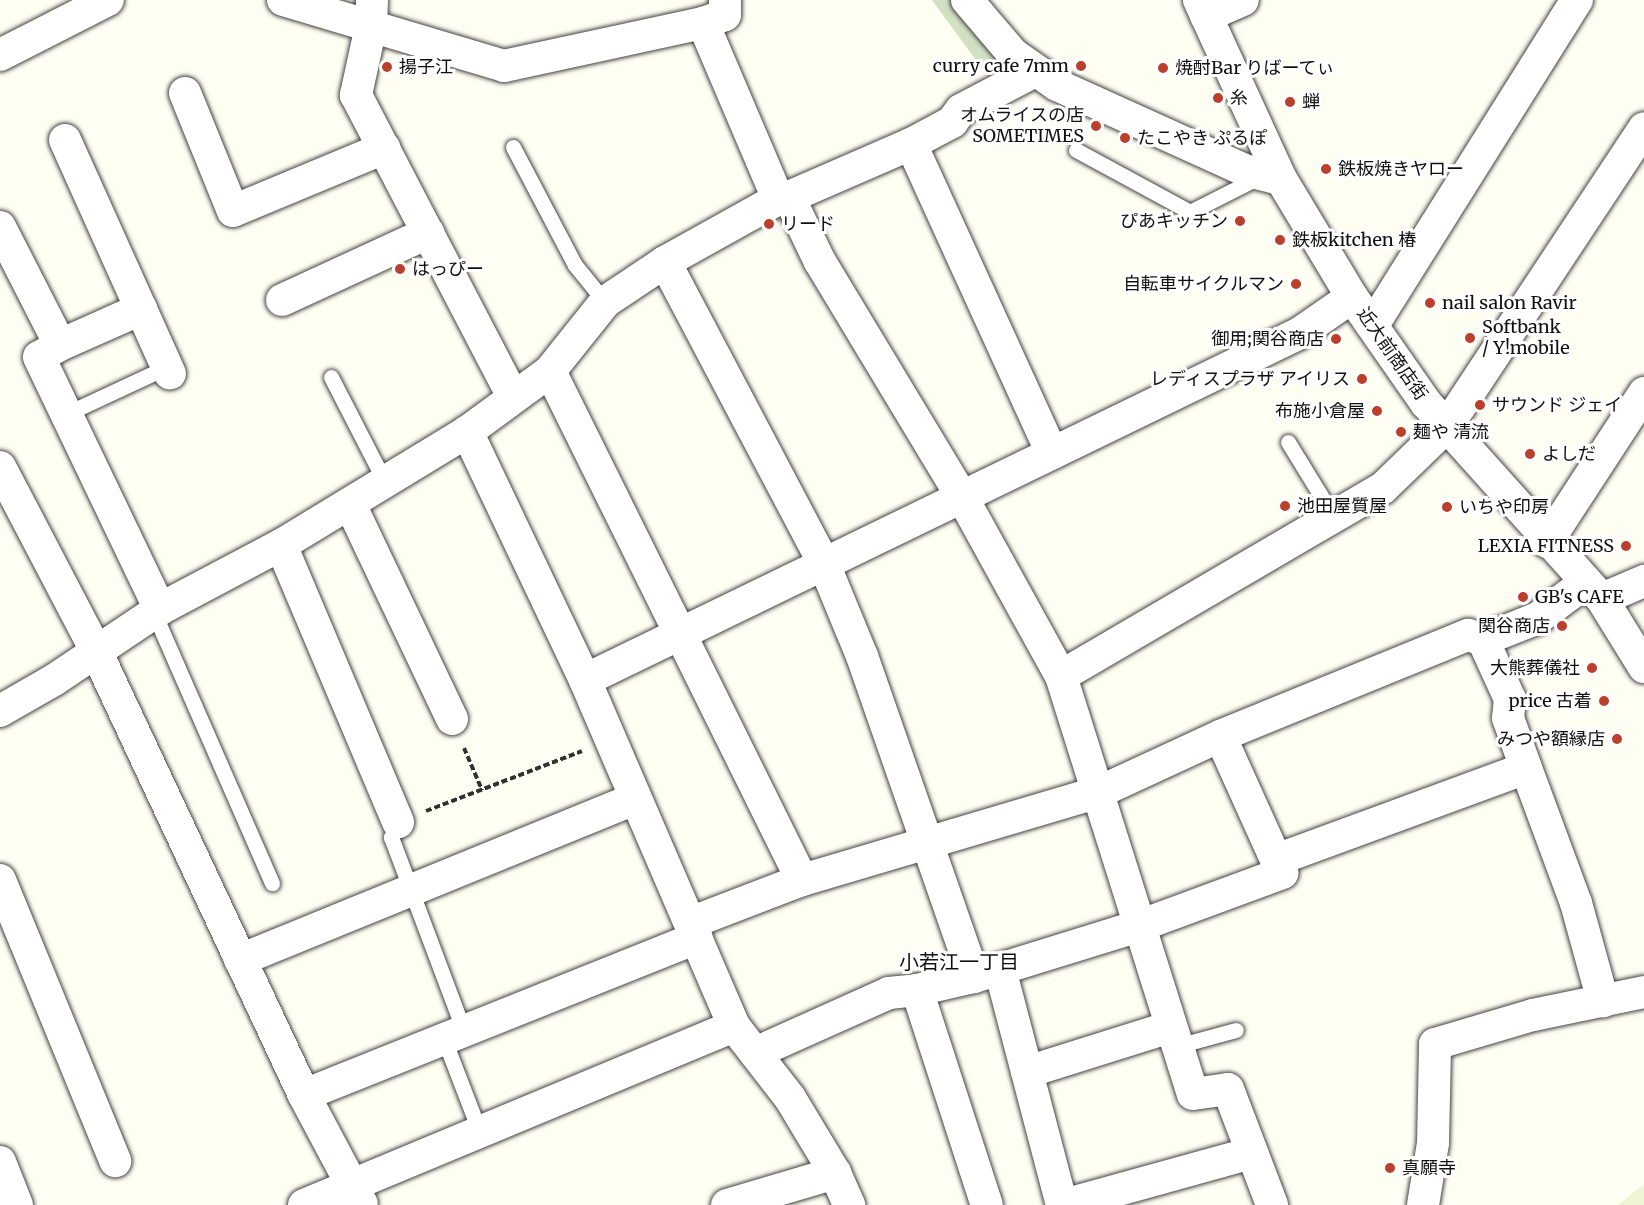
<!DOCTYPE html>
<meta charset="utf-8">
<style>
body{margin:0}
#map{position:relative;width:1644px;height:1205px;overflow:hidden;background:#fffef3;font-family:Merriweather,"Noto Sans JP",serif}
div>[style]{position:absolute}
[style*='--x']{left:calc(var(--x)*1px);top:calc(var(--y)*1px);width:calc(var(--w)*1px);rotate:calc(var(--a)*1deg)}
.farmland>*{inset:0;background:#f1f4d4}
.cemetery>*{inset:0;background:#d2e1c4}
.path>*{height:4px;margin-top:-2px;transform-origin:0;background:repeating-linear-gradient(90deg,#323232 0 6px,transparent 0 9px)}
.roads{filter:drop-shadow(0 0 2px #434343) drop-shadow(0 0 2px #434343)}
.lane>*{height:15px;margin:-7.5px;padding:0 7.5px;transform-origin:7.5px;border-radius:7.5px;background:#fff}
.street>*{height:32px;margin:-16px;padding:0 16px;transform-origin:16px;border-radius:16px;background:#fff}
.dots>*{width:16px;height:16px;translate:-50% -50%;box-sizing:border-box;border:3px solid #fff;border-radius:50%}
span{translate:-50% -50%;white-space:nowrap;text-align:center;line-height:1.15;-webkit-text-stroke:6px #fff;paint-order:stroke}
.poi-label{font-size:18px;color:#101010}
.right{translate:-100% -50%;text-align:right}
.left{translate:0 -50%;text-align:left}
.street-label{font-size:18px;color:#101010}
.neighbourhood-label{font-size:20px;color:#101010}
</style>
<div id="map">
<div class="farmland">
<i style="clip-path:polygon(1644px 1184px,1644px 1205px,1618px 1205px)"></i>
</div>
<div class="cemetery">
<i style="clip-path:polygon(932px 0,961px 0,1010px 65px,989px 78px)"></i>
</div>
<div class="path">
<i style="--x:464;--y:748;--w:46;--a:66.8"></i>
<i style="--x:426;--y:811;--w:167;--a:-21"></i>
</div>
<div class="roads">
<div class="lane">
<i style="--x:513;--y:147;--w:133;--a:62.3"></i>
<i style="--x:575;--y:265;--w:48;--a:51"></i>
<i style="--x:1076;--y:150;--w:130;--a:28.5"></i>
<i style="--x:1190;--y:212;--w:77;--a:-26.9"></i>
<i style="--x:331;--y:377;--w:118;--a:62.8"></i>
<i style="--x:66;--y:414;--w:111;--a:-25"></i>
<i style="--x:1288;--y:442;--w:88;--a:58.5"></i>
<i style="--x:154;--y:613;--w:295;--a:66.4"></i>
<i style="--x:398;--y:822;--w:17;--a:115"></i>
<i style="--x:391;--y:837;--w:207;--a:69.4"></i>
<i style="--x:444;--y:1039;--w:101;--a:69"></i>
<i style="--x:1177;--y:1046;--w:61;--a:-15.2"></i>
</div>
<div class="street">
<i style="--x:283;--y:0;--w:231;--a:16.6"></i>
<i style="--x:504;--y:66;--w:204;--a:-12.2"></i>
<i style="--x:703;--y:23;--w:23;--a:-20"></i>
<i style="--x:725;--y:15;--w:15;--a:-90"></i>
<i style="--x:372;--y:0;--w:26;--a:92"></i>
<i style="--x:371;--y:26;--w:71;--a:102.3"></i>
<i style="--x:356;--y:95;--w:340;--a:62.5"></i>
<i style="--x:967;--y:0;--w:71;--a:49.6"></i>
<i style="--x:1013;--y:54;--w:54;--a:35.2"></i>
<i style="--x:1057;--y:85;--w:205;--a:24.4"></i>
<i style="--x:1244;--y:170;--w:38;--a:14"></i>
<i style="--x:1199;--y:0;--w:197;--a:65.4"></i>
<i style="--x:1281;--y:179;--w:138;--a:59"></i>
<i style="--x:1352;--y:297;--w:129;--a:55.1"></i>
<i style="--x:1426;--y:403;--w:263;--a:48.1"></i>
<i style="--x:1602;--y:599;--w:80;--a:58.3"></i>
<i style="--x:1206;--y:16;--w:40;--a:-23.4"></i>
<i style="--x:703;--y:23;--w:191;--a:66.9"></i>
<i style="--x:0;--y:55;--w:121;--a:-27"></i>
<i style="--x:185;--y:93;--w:127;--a:67.9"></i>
<i style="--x:233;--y:211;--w:164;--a:-22.6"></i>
<i style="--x:65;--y:140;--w:256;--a:65.8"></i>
<i style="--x:911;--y:144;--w:340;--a:65.5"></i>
<i style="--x:789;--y:197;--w:70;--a:64.5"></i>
<i style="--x:819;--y:260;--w:275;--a:58.9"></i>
<i style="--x:961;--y:495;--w:207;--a:61.1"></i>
<i style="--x:1061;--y:676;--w:438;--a:72.5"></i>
<i style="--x:1193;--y:1094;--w:35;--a:-8"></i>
<i style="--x:1228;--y:1089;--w:124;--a:69.2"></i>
<i style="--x:0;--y:227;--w:132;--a:63"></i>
<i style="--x:60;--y:345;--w:24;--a:150"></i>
<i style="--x:39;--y:357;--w:280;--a:64.4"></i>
<i style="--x:665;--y:262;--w:341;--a:62.2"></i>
<i style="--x:824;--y:564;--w:100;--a:67.6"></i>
<i style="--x:862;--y:656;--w:340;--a:70.8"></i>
<i style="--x:974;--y:977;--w:58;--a:167.2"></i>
<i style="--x:917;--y:990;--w:226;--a:72"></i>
<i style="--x:282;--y:300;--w:161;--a:-24.7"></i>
<i style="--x:1373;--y:325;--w:384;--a:-57.9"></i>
<i style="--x:60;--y:345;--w:89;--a:-24"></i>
<i style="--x:550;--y:371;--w:568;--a:63.66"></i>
<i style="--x:0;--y:467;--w:208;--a:62.4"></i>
<i style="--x:96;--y:651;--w:490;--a:64.9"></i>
<i style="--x:304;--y:1095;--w:123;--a:62"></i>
<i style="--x:350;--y:504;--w:238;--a:64.6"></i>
<i style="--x:1547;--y:542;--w:178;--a:-56.9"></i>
<i style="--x:281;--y:545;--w:301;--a:67.1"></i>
<i style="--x:1602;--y:599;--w:46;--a:-23.2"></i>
<i style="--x:1061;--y:676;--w:373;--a:-30.3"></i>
<i style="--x:1383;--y:488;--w:89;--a:-44.1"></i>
<i style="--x:1447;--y:426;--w:357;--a:-56.5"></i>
<i style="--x:585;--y:680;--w:795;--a:-25.89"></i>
<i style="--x:1300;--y:333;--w:63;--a:-34.7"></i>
<i style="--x:0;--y:711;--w:62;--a:-29.9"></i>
<i style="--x:54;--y:680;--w:128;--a:-33.8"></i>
<i style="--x:160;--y:609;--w:137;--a:-27.9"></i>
<i style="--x:281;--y:545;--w:218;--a:-31.3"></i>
<i style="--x:467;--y:432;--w:103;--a:-36.3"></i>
<i style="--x:550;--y:371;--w:88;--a:-51.4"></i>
<i style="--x:605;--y:302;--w:72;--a:-33.7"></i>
<i style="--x:665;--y:262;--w:129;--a:-29.1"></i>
<i style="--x:778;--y:199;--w:11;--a:-10"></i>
<i style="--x:789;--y:197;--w:133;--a:-23.5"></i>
<i style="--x:911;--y:144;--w:47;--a:-28.2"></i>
<i style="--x:952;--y:122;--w:15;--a:-53"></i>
<i style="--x:961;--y:110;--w:84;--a:-27.8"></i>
<i style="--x:1526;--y:768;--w:144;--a:69.7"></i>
<i style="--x:1576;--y:903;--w:102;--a:74.6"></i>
<i style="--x:1276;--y:860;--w:266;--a:-20.2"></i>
<i style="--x:1526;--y:768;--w:53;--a:-109.8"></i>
<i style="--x:1508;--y:718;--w:19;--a:-84"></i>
<i style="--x:1510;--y:699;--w:65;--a:-114.6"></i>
<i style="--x:0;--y:880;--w:304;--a:67.7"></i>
<i style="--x:690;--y:923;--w:120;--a:-21"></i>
<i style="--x:802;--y:880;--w:310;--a:-16.5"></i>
<i style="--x:1099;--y:792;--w:133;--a:-24.8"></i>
<i style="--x:1220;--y:736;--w:268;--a:-22.2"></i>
<i style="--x:1468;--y:635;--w:16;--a:18"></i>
<i style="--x:1483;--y:640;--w:59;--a:-21.8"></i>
<i style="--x:1538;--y:618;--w:59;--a:-36.7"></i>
<i style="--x:240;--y:960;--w:427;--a:-22.2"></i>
<i style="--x:1000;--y:969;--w:244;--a:75.3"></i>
<i style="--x:974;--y:977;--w:173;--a:-17.2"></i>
<i style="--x:1139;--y:926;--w:153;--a:-20.3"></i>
<i style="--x:1282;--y:873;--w:150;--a:-114.3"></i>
<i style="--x:734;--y:1026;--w:91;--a:52.1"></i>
<i style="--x:790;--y:1098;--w:87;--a:59"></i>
<i style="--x:835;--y:1173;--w:35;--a:66"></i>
<i style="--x:755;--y:1053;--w:147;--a:-24.1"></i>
<i style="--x:889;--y:993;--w:28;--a:-6"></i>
<i style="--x:1027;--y:1072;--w:151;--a:-17.4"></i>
<i style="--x:304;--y:1095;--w:423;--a:-21.8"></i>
<i style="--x:0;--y:1162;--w:46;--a:68.4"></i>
<i style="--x:304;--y:1205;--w:466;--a:-22.6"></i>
<i style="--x:734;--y:1026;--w:377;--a:-113.3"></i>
<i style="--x:585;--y:680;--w:275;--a:-115.4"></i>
<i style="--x:727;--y:1205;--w:113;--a:-16.5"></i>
<i style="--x:1064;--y:1205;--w:195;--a:-15.5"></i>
<i style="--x:1423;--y:1205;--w:63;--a:-80.8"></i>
<i style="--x:1433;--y:1143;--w:99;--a:-88.8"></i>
<i style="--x:1435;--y:1044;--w:102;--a:-16.5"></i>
<i style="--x:1533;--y:1015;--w:113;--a:-11.7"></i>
</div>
</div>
<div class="dots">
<i style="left:1081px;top:66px;background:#bc3f2c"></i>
<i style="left:387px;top:67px;background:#bc3f2c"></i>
<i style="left:1163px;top:68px;background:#bc3f2c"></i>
<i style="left:1218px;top:98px;background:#bc3f2c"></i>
<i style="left:1290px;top:102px;background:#bc3f2c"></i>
<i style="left:1096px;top:126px;background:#bc3f2c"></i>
<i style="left:1125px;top:138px;background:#bc3f2c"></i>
<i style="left:1326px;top:169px;background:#bc3f2c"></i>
<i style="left:1240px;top:221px;background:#bc3f2c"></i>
<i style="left:769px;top:224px;background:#bc3f2c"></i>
<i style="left:1280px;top:240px;background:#bc3f2c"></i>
<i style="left:400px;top:269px;background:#bc3f2c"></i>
<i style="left:1296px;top:284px;background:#bc3f2c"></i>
<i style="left:1430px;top:303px;background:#bc3f2c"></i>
<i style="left:1470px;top:338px;background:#bc3f2c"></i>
<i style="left:1336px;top:339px;background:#bc3f2c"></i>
<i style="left:1362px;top:379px;background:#bc3f2c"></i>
<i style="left:1480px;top:405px;background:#bc3f2c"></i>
<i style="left:1377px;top:411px;background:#bc3f2c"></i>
<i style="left:1401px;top:432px;background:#bc3f2c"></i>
<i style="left:1530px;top:454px;background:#bc3f2c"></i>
<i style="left:1285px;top:506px;background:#bc3f2c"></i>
<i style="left:1447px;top:507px;background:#bc3f2c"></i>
<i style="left:1626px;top:546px;background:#bc3f2c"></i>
<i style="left:1523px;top:597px;background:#bc3f2c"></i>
<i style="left:1562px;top:626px;background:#bc3f2c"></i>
<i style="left:1592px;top:668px;background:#bc3f2c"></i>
<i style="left:1604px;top:701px;background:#bc3f2c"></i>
<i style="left:1617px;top:739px;background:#bc3f2c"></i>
<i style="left:1390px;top:1168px;background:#bc3f2c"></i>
</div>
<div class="poi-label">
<span class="right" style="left:1069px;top:66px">curry cafe 7mm</span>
<span class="left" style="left:399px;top:67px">揚子江</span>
<span class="left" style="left:1175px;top:68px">焼酎Bar りばーてぃ</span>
<span class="left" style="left:1230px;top:98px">糸</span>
<span class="left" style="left:1302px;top:102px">蝉</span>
<span class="right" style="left:1084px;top:126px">オムライスの店<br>SOMETIMES</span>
<span class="left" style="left:1137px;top:138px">たこやき ぷるぽ</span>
<span class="left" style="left:1338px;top:169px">鉄板焼きヤロー</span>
<span class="right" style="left:1228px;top:221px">ぴあキッチン</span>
<span class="left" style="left:781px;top:224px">リード</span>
<span class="left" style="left:1292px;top:240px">鉄板kitchen 椿</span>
<span class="left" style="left:412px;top:269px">はっぴー</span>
<span class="right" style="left:1284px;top:284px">自転車サイクルマン</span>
<span class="left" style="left:1442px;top:303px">nail salon Ravir</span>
<span class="left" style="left:1482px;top:338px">Softbank<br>/ Y!mobile</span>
<span class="right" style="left:1324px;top:339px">御用;関谷商店</span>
<span class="right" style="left:1350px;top:379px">レディスプラザ アイリス</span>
<span class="left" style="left:1492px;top:405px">サウンド ジェイ</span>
<span class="right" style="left:1365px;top:411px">布施小倉屋</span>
<span class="left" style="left:1413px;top:432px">麺や 清流</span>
<span class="left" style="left:1542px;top:454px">よしだ</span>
<span class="left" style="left:1297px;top:506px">池田屋質屋</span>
<span class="left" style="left:1459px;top:507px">いちや印房</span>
<span class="right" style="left:1614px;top:546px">LEXIA FITNESS</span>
<span class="left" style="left:1535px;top:597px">GB's CAFE</span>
<span class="right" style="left:1550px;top:626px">関谷商店</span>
<span class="right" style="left:1580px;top:668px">大熊葬儀社</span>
<span class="right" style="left:1592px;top:701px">price 古着</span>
<span class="right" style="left:1605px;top:739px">みつや額縁店</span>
<span class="left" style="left:1402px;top:1168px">真願寺</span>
</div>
<div class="street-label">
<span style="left:1392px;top:354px;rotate:55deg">近大前商店街</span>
</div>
<div class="neighbourhood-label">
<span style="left:959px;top:961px">小若江一丁目</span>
</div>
</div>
